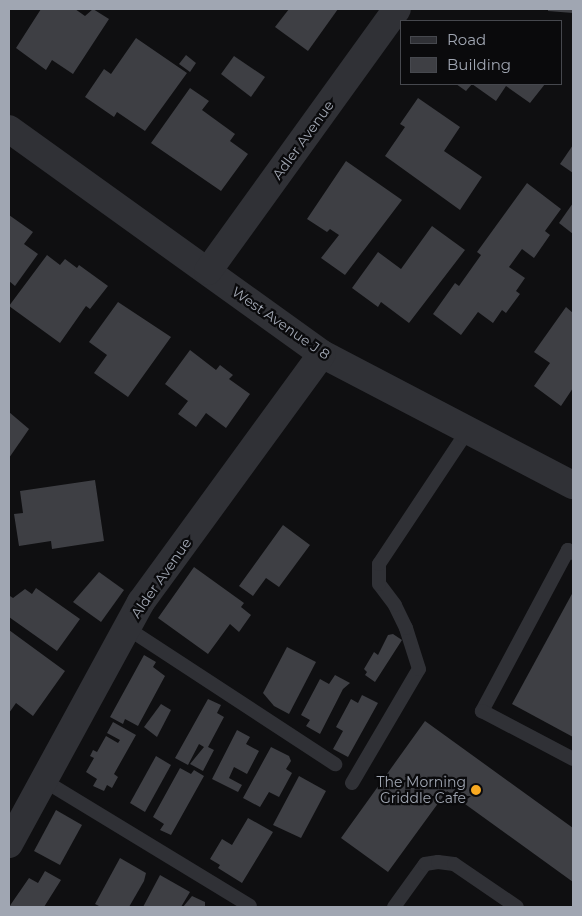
<!DOCTYPE html>
<style>
body{margin:0}
#map{position:relative;width:582px;height:916px;overflow:hidden;background:#0f0f11;font-family:Montserrat,sans-serif}
div>[style]{position:absolute}
[style*='--x']{left:calc(var(--x)*1px);top:calc(var(--y)*1px);width:calc(var(--w)*1px);rotate:calc(var(--a)*1deg)}
.building>*{inset:0;background:#3e3f44}
.service>*{height:14px;margin:-7px;padding:0 7px;transform-origin:7px;border-radius:7px;background:#303136}
.minor>*{height:28px;margin:-14px;padding:0 14px;transform-origin:14px;border-radius:14px;background:#303136}
.dots>*{width:14px;height:14px;translate:-50% -50%;box-sizing:border-box;border:2px solid #0a0a0c;border-radius:50%}
span{translate:-50% -50%;white-space:nowrap;text-align:center;line-height:1.15;-webkit-text-stroke:4.5px #0a0a0c;paint-order:stroke}
.street-label{font-size:14px;color:#a0a6b2}
.poi-label{font-size:14px;color:#a0a6b2}
.right{translate:-100% -50%;text-align:right}
.frame{position:absolute;inset:0;border:10px solid #a0a6b2;pointer-events:none}
.legend{position:absolute;left:400px;top:20px;width:162px;height:65px;box-sizing:border-box;background:#0a0a0c;border:1px solid #46484e;margin:0;padding:6px 9px;list-style:none;font-size:15px;color:#a0a6b2}
.legend li{display:flex;align-items:center;gap:10px;height:25px}
.legend b{width:25px;border:1px solid #46484e}
</style>
<div id="map">
<div class="building">
<i style="clip-path:polygon(41px 9px,75px 9px,85px 16px,93px 9px,109px 19px,73px 74px,52px 60px,46px 70px,16px 48px)"></i>
<i style="clip-path:polygon(289px 9px,338px 9px,308px 51px,275px 27px)"></i>
<i style="clip-path:polygon(548px 9px,573px 9px,573px 13px,548px 11px)"></i>
<i style="clip-path:polygon(136px 38px,187px 73px,145px 131px,117px 112px,114px 117px,85px 97px,104px 69px,111px 74px)"></i>
<i style="clip-path:polygon(186px 55px,196px 63px,190px 72px,179px 64px)"></i>
<i style="clip-path:polygon(234px 56px,265px 77px,251px 97px,221px 74px)"></i>
<i style="clip-path:polygon(456px 84px,472px 84px,466px 91px)"></i>
<i style="clip-path:polygon(472px 84px,545px 84px,530px 103px,506px 86px,496px 101px)"></i>
<i style="clip-path:polygon(190px 88px,209px 101px,202px 110px,235px 134px,230px 141px,248px 154px,221px 191px,151px 143px)"></i>
<i style="clip-path:polygon(418px 98px,460px 127px,444px 151px,482px 177px,460px 210px,385px 156px,405px 127px,400px 124px)"></i>
<i style="clip-path:polygon(573px 145px,573px 173px,560px 164px)"></i>
<i style="clip-path:polygon(346px 161px,402px 200px,345px 275px,321px 258px,339px 235px,330px 229px,327px 232px,307px 219px)"></i>
<i style="clip-path:polygon(527px 183px,561px 209px,545px 231px,550px 235px,534px 258px,522px 249px,509px 267px,525px 278px,516px 291px,520px 294px,506px 313px,502px 310px,493px 323px,478px 312px,461px 335px,433px 314px,455px 283px,459px 286px,481px 255px,477px 252px)"></i>
<i style="clip-path:polygon(573px 203px,573px 234px,559px 223px)"></i>
<i style="clip-path:polygon(9px 215px,33px 232px,24px 244px,38px 254px,15px 286px,9px 281px)"></i>
<i style="clip-path:polygon(432px 226px,465px 250px,409px 323px,381px 302px,378px 307px,352px 288px,378px 252px,401px 269px)"></i>
<i style="clip-path:polygon(47px 255px,60px 265px,65px 259px,77px 268px,79px 265px,108px 286px,90px 309px,86px 306px,60px 343px,9px 306px)"></i>
<i style="clip-path:polygon(118px 302px,171px 337px,128px 397px,94px 373px,107px 355px,89px 342px)"></i>
<i style="clip-path:polygon(566px 307px,573px 313px,573px 388px,561px 406px,534px 386px,550px 363px,534px 352px)"></i>
<i style="clip-path:polygon(190px 350px,216px 370px,220px 365px,233px 375px,229px 379px,250px 394px,226px 428px,206px 413px,196px 427px,178px 414px,188px 401px,165px 384px)"></i>
<i style="clip-path:polygon(9px 412px,29px 429px,9px 458px)"></i>
<i style="clip-path:polygon(95px 480px,104px 541px,52px 549px,51px 541px,19px 546px,14px 514px,23px 513px,20px 491px)"></i>
<i style="clip-path:polygon(283px 525px,310px 545px,279px 587px,266px 578px,253px 596px,239px 586px)"></i>
<i style="clip-path:polygon(194px 567px,244px 603px,241px 607px,251px 615px,239px 632px,230px 624px,208px 654px,158px 618px)"></i>
<i style="clip-path:polygon(99px 572px,124px 590px,101px 622px,73px 602px)"></i>
<i style="clip-path:polygon(36px 588px,80px 619px,57px 651px,9px 617px,10px 596px,13px 598px,25px 589px,32px 594px)"></i>
<i style="clip-path:polygon(573px 592px,573px 737px,512px 704px)"></i>
<i style="clip-path:polygon(9px 630px,65px 671px,33px 716px,16px 703px,9px 713px)"></i>
<i style="clip-path:polygon(393px 634px,402px 640px,375px 682px,365px 675px,367px 672px,364px 669px,374px 652px,378px 655px,388px 635px)"></i>
<i style="clip-path:polygon(287px 647px,316px 662px,289px 714px,274px 706px,263px 693px)"></i>
<i style="clip-path:polygon(144px 655px,156px 662px,153px 667px,165px 676px,138px 726px,125px 719px,123px 724px,110px 717px)"></i>
<i style="clip-path:polygon(335px 675px,350px 683px,343px 689px,320px 734px,306px 726px,310px 720px,301px 715px,320px 679px,329px 684px)"></i>
<i style="clip-path:polygon(362px 695px,378px 703px,348px 757px,333px 749px,343px 731px,336px 727px,351px 699px,358px 703px)"></i>
<i style="clip-path:polygon(208px 699px,221px 705px,217px 713px,224px 717px,208px 747px,214px 750px,203px 771px,190px 764px,204px 747px,199px 744px,188px 765px,175px 758px)"></i>
<i style="clip-path:polygon(161px 704px,171px 710px,157px 737px,144px 727px)"></i>
<i style="clip-path:polygon(425px 721px,573px 828px,573px 882px,447px 791px,388px 872px,341px 838px)"></i>
<i style="clip-path:polygon(113px 722px,136px 735px,114px 774px,118px 777px,112px 788px,107px 785px,104px 791px,93px 786px,97px 779px,86px 772px,94px 758px,90px 756px,93px 750px,97px 752px,106px 736px,118px 743px,120px 740px,107px 733px)"></i>
<i style="clip-path:polygon(237px 730px,250px 737px,246px 744px,259px 751px,247px 774px,234px 767px,229px 778px,242px 785px,238px 792px,212px 779px)"></i>
<i style="clip-path:polygon(271px 747px,289px 756px,291px 761px,286px 769px,292px 773px,279px 797px,269px 792px,260px 807px,243px 798px)"></i>
<i style="clip-path:polygon(156px 756px,171px 765px,145px 812px,130px 803px)"></i>
<i style="clip-path:polygon(180px 768px,191px 774px,194px 770px,204px 776px,171px 835px,160px 830px,164px 824px,153px 817px)"></i>
<i style="clip-path:polygon(299px 776px,326px 791px,301px 838px,273px 825px)"></i>
<i style="clip-path:polygon(56px 810px,82px 825px,60px 865px,34px 851px)"></i>
<i style="clip-path:polygon(248px 818px,273px 832px,242px 883px,218px 868px,220px 865px,210px 859px,222px 839px,232px 845px)"></i>
<i style="clip-path:polygon(120px 858px,146px 873px,144px 881px,129px 907px,101px 907px,95px 904px)"></i>
<i style="clip-path:polygon(45px 871px,61px 880px,44px 907px,9px 907px,29px 878px,38px 883px)"></i>
<i style="clip-path:polygon(160px 875px,190px 892px,181px 907px,143px 907px)"></i>
<i style="clip-path:polygon(192px 896px,205px 902px,205px 907px,183px 907px)"></i>
</div>
<div class="service">
<i style="--x:573;--y:553;--w:6;--a:-149"></i>
<i style="--x:568;--y:550;--w:183;--a:118.1"></i>
<i style="--x:482;--y:711;--w:103;--a:27.8"></i>
<i style="--x:127;--y:628;--w:249;--a:33.2"></i>
<i style="--x:43;--y:780;--w:242;--a:31.3"></i>
<i style="--x:352;--y:783;--w:132;--a:-59.6"></i>
<i style="--x:419;--y:669;--w:43;--a:-107.6"></i>
<i style="--x:406;--y:628;--w:25;--a:-116"></i>
<i style="--x:395;--y:605;--w:26;--a:-127"></i>
<i style="--x:379;--y:584;--w:20;--a:-90"></i>
<i style="--x:379;--y:564;--w:161;--a:-56.4"></i>
<i style="--x:394;--y:907;--w:53;--a:-54.2"></i>
<i style="--x:425;--y:864;--w:13;--a:-9"></i>
<i style="--x:438;--y:862;--w:16;--a:7"></i>
<i style="--x:454;--y:864;--w:76;--a:34.3"></i>
</div>
<div class="minor">
<i style="--x:9;--y:129;--w:385;--a:35.7"></i>
<i style="--x:322;--y:354;--w:283;--a:27.6"></i>
<i style="--x:208;--y:271;--w:323;--a:-54.2"></i>
<i style="--x:9;--y:844;--w:276;--a:-61.4"></i>
<i style="--x:141;--y:602;--w:307;--a:-53.9"></i>
</div>
<div class="dots">
<i style="left:476px;top:790px;background:#f8a921"></i>
</div>
<div class="street-label">
<span style="left:303px;top:140px;rotate:-54deg">Adler Avenue</span>
<span style="left:281px;top:323px;rotate:35deg">West Avenue J 8</span>
<span style="left:161px;top:578px;rotate:-55deg">Alder Avenue</span>
</div>
<div class="poi-label">
<span class="right" style="left:466px;top:790px">The Morning<br>Griddle Cafe</span>
</div>
<div class="frame"></div>
<ul class="legend">
<li><b style="height:6px;background:#303136"></b>Road</li>
<li><b style="height:14px;background:#3e3f44"></b>Building</li>
</ul>
</div>
